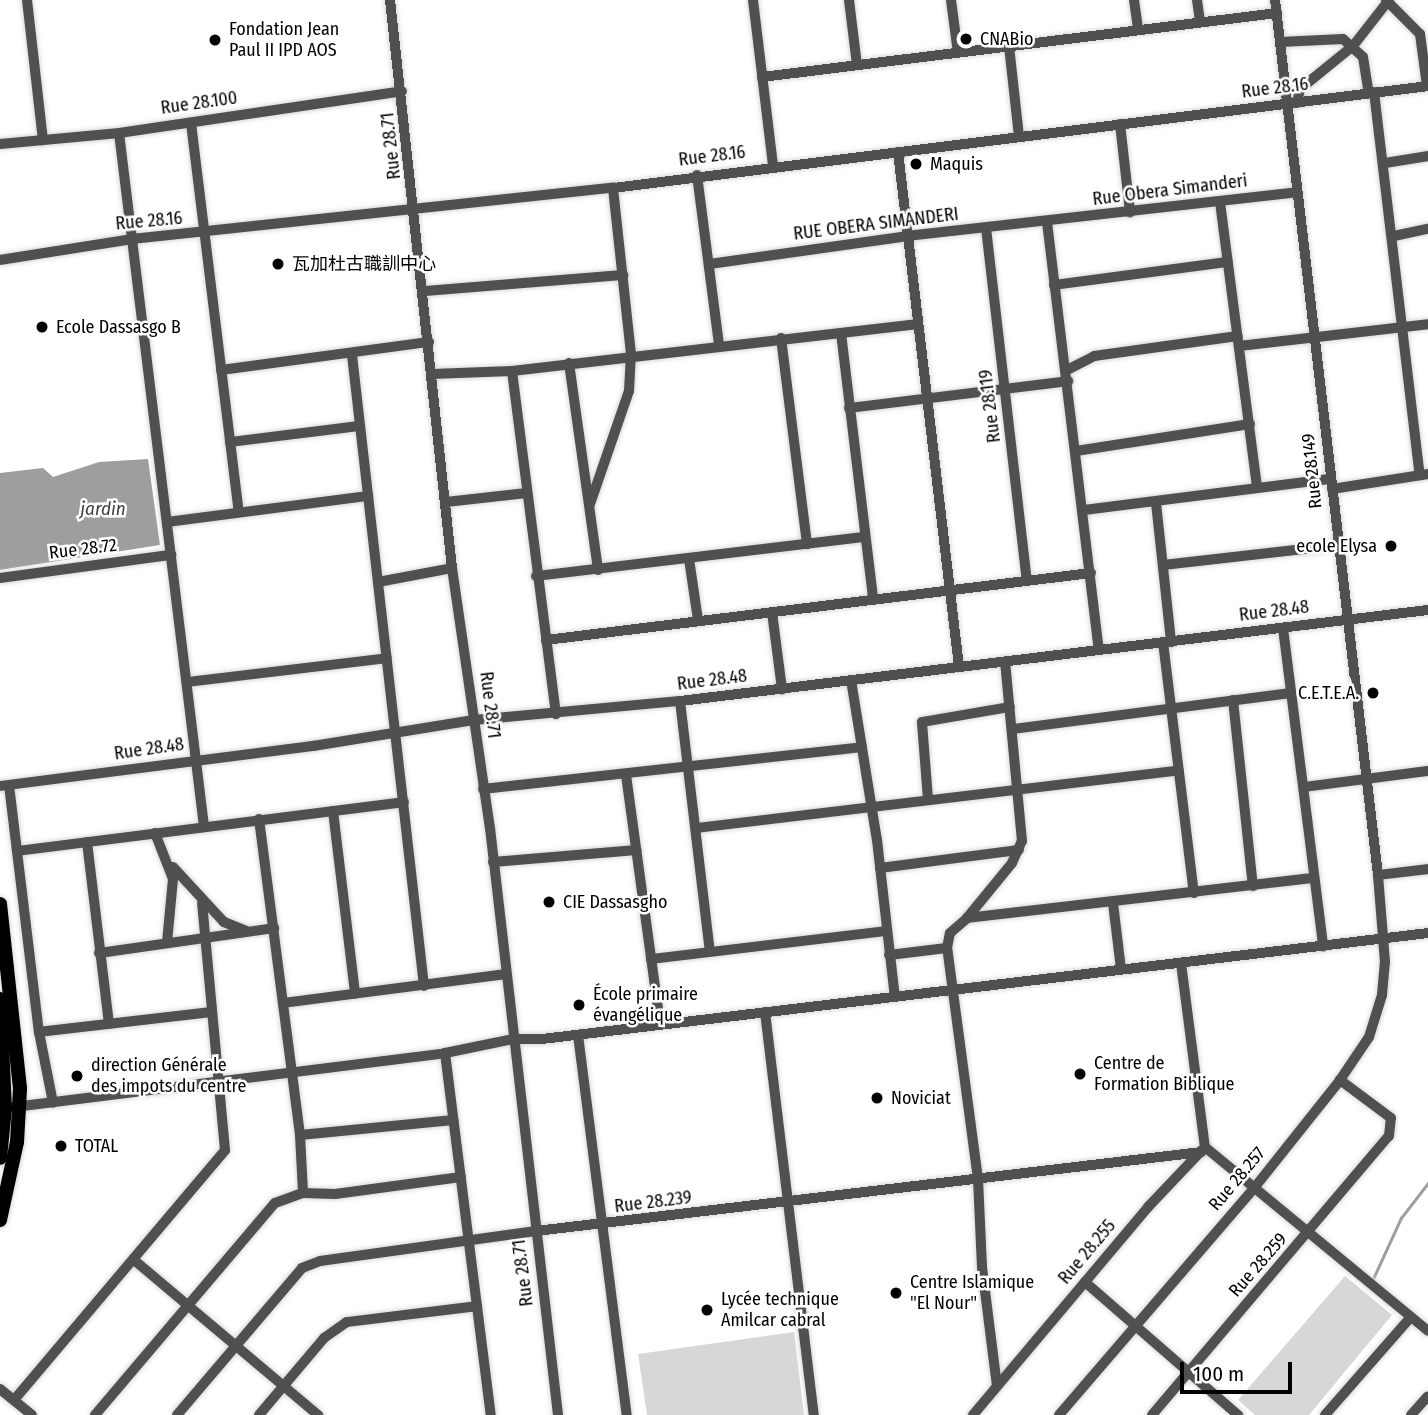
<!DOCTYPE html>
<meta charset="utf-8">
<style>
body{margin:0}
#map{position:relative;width:1428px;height:1415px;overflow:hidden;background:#fff;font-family:"Fira Sans Condensed","Noto Sans SC",sans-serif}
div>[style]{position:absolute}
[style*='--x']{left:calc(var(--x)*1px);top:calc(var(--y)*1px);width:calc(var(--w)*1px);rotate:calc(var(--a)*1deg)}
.green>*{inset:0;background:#d7d7d7}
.water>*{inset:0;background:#9e9e9e}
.stream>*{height:2.5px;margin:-1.25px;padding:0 1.25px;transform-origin:1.25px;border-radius:1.25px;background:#9e9e9e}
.roads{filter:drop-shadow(0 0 2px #dbdbdb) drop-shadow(0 0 2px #dbdbdb)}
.minor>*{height:10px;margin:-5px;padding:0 5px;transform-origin:5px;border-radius:5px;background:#505050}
.major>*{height:14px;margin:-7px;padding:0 7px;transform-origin:7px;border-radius:7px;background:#000}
.dots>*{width:19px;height:19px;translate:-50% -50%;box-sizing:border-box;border:4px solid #fff;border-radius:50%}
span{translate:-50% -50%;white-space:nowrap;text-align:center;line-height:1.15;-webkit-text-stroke:5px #fff;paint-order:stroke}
.poi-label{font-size:18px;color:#000}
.left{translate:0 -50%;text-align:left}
.right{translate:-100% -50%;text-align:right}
.street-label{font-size:18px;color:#000}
.water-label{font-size:19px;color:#3f3f3f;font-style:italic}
.scale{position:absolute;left:1180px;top:1362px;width:112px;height:32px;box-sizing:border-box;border:4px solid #000;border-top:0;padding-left:9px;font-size:21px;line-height:24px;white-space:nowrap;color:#000;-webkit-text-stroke:5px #fff;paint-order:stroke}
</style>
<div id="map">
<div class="green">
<i style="clip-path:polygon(1345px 1276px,1392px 1315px,1309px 1415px,1255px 1415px,1238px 1400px)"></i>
<i style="clip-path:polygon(794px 1332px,804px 1415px,647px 1415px,638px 1354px)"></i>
</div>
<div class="water">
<i style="clip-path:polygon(148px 459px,160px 545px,0 570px,0 473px,43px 468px,53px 477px,99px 462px)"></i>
</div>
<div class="stream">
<i style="--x:1372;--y:1281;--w:69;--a:-65.3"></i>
<i style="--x:1401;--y:1218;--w:44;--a:-52.4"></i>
</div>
<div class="roads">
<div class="minor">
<i style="--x:27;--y:0;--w:141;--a:83.5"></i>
<i style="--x:390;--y:0;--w:571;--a:83.77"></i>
<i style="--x:452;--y:568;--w:263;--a:81.7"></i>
<i style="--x:490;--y:828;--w:591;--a:83.39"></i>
<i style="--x:753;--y:0;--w:167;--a:83.1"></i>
<i style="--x:849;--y:0;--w:65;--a:83"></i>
<i style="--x:951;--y:0;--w:53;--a:82.5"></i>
<i style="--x:1134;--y:0;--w:30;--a:82"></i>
<i style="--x:1197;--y:0;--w:22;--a:82"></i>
<i style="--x:1386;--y:0;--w:48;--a:45"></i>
<i style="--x:1420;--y:34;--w:52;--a:82.3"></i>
<i style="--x:1280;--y:42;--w:63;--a:-2.7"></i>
<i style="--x:1343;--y:39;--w:27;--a:42"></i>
<i style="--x:1363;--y:57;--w:36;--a:81"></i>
<i style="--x:1009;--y:46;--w:91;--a:83.7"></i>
<i style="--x:762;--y:77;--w:519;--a:-7.08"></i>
<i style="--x:1374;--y:92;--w:386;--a:83.2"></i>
<i style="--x:1297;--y:103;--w:14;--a:-78"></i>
<i style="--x:1300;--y:89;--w:68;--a:-39.1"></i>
<i style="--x:1353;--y:46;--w:58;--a:-52"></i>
<i style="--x:191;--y:123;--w:392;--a:83"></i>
<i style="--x:1120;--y:124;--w:89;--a:83.5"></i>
<i style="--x:119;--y:133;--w:698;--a:83.01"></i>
<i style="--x:0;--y:144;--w:120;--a:-5.3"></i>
<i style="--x:119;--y:133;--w:286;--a:-8.4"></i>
<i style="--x:898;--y:152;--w:519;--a:83.24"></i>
<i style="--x:1385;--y:163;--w:44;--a:-9.2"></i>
<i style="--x:697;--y:175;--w:170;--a:82.6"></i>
<i style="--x:1220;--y:202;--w:288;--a:82.6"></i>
<i style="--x:1047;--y:222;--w:430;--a:83.1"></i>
<i style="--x:986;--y:228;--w:354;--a:83.4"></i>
<i style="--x:1394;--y:236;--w:35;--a:-12"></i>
<i style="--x:0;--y:260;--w:134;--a:-9"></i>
<i style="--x:132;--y:239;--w:484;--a:-6.1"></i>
<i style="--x:613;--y:188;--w:821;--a:-7.13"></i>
<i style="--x:709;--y:264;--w:200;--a:-8"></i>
<i style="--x:907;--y:236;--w:392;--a:-6.4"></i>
<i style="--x:1054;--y:285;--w:175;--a:-7.6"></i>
<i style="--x:424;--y:291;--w:200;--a:-4.6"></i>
<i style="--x:841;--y:333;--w:267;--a:83.1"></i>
<i style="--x:781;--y:338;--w:208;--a:82.8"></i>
<i style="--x:1239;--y:346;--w:190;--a:-6.6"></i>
<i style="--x:352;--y:355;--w:635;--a:83.49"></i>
<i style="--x:569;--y:363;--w:209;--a:82"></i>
<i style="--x:221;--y:370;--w:210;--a:-7.7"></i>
<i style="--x:1067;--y:370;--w:30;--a:-27"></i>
<i style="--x:1094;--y:356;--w:145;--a:-7.9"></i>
<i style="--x:512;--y:371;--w:346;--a:82.7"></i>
<i style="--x:432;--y:374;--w:80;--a:-2.1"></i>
<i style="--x:512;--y:371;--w:407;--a:-6.6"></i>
<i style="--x:849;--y:408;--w:221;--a:-7"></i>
<i style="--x:230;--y:442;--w:129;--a:-7.1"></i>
<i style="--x:1076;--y:451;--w:176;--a:-8.8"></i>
<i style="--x:1332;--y:489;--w:97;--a:-8.9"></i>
<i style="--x:446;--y:502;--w:81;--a:-6.4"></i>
<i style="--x:1156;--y:503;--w:140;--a:83.8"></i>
<i style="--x:590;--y:504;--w:120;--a:-71"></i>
<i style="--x:629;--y:391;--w:37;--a:-87"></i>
<i style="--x:631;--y:354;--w:167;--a:-96.2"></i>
<i style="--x:1084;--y:510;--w:249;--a:-7.2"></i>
<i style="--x:167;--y:522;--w:203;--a:-7.4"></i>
<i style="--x:689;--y:559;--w:62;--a:81.6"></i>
<i style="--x:1163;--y:565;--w:177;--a:-6.5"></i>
<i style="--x:536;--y:576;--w:331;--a:-6.8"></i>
<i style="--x:0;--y:578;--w:173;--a:-7.7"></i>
<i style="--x:378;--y:582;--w:75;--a:-10.7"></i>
<i style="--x:772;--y:612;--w:78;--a:82.6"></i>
<i style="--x:1283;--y:628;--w:321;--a:82.8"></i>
<i style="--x:546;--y:640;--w:549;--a:-7.01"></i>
<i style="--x:1163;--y:642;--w:253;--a:83"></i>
<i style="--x:851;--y:680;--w:162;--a:80.8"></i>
<i style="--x:877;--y:840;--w:158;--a:83.5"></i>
<i style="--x:187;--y:682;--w:201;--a:-6.8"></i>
<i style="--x:1233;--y:700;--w:187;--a:83.9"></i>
<i style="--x:680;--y:701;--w:252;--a:83.2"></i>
<i style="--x:1013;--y:729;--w:279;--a:-7.4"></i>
<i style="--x:626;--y:775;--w:250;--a:82.2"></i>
<i style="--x:9;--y:785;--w:249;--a:83.1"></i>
<i style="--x:39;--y:1032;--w:173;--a:-6.6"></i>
<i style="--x:0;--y:786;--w:316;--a:-7.3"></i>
<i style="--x:313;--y:746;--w:163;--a:-9.2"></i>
<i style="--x:474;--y:720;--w:207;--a:-5.3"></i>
<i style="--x:680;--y:701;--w:754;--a:-6.94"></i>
<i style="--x:1304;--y:787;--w:125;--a:-7.4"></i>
<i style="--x:483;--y:789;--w:381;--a:-6.3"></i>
<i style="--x:928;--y:799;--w:77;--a:-94.5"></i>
<i style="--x:922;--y:722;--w:89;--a:-9.7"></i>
<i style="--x:333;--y:811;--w:184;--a:83.1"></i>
<i style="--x:259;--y:819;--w:319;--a:82.6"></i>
<i style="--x:300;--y:1135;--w:58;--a:87"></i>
<i style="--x:696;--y:828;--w:486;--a:-6.8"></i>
<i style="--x:155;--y:833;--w:49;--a:68.6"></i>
<i style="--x:173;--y:879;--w:64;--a:95.4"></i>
<i style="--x:87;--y:842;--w:183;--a:83.1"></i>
<i style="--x:17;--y:851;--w:390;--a:-7.2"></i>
<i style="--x:493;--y:862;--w:144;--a:-4.8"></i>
<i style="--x:173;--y:867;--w:75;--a:47.2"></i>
<i style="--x:224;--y:922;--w:24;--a:22"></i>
<i style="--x:880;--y:868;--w:140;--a:-7.4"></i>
<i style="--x:1378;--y:875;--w:50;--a:-6.8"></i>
<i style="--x:1113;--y:903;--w:66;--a:83.1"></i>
<i style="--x:967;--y:918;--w:71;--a:-50.7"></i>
<i style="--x:1012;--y:863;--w:24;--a:-66"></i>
<i style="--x:1022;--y:841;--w:180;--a:-95.4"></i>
<i style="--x:99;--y:953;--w:177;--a:-8.1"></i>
<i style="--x:889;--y:955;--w:58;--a:-6.9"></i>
<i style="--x:651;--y:959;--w:237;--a:-6.8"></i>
<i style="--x:1181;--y:963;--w:186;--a:82.6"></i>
<i style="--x:1205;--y:1147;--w:289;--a:39.5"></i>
<i style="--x:283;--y:1003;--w:224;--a:-7.4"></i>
<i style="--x:765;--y:1012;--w:406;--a:83.1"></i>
<i style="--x:39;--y:1032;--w:72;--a:78.8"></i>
<i style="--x:578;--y:1035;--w:383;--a:82.7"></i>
<i style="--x:445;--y:1053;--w:365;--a:82.8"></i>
<i style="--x:14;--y:1107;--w:434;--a:-7.1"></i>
<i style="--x:445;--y:1053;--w:69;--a:-11.6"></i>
<i style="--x:513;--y:1039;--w:29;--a:0"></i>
<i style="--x:542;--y:1039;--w:892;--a:-6.82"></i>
<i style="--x:300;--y:1135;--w:154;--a:-5.6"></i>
<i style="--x:134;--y:1260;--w:241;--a:40.1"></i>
<i style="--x:1085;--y:1282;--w:203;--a:41"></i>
<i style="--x:997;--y:1386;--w:120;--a:-97.2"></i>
<i style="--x:982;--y:1267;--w:88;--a:-92.6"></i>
<i style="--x:978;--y:1179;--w:233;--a:-97.6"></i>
<i style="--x:947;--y:948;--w:15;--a:-79"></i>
<i style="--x:950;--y:933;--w:23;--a:-41"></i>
<i style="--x:967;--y:918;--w:349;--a:-6.6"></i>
<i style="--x:0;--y:1389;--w:41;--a:39.1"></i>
<i style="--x:14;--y:1400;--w:327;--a:-49.8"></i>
<i style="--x:225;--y:1150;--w:248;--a:-95.3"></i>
<i style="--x:95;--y:1415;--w:278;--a:-49.7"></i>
<i style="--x:275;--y:1203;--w:30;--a:-20"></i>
<i style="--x:303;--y:1193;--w:32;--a:2"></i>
<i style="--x:335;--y:1194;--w:127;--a:-7.7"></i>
<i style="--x:177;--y:1415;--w:193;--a:-49.6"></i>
<i style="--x:302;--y:1268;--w:19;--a:-21"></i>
<i style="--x:320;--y:1261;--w:218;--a:-7.9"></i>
<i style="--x:536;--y:1231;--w:670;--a:-6.77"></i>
<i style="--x:259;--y:1415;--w:101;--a:-49.8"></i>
<i style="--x:324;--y:1338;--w:28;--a:-35"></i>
<i style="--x:347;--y:1322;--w:131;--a:-7"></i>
<i style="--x:973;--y:1415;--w:272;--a:-49.9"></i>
<i style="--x:1148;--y:1207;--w:79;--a:-46.5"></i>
<i style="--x:1059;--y:1415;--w:301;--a:-49.3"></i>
<i style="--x:1255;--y:1187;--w:137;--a:-51.5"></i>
<i style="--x:1340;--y:1080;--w:52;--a:-56"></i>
<i style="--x:1369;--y:1037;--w:44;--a:-72.8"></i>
<i style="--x:1382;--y:995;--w:33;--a:-85"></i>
<i style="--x:1385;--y:962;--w:87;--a:-94.6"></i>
<i style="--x:1378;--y:875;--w:881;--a:-96.71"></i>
<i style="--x:1152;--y:1415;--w:366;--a:-49.7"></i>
<i style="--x:1389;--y:1136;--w:18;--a:-84"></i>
<i style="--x:1391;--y:1118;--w:64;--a:-143.3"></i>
<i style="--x:1325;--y:1415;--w:129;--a:-48.8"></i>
<i style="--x:1411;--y:1415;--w:25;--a:-48"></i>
</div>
<div class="major">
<i style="--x:0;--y:904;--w:186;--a:83.8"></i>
<i style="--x:20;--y:1089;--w:53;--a:93.2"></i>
<i style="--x:17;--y:1142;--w:80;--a:102.3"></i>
<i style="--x:0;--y:999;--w:109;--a:87.4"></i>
<i style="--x:5;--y:1108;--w:50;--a:95.7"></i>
</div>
</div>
<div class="dots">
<i style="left:966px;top:39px;background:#000"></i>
<i style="left:215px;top:40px;background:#000"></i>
<i style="left:916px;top:164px;background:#000"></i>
<i style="left:278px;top:264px;background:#000"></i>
<i style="left:42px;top:327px;background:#000"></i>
<i style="left:1391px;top:546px;background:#000"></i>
<i style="left:1373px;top:693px;background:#000"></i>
<i style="left:549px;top:902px;background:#000"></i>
<i style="left:579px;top:1005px;background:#000"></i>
<i style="left:1080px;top:1074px;background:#000"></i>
<i style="left:77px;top:1076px;background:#000"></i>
<i style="left:877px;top:1098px;background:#000"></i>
<i style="left:61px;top:1146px;background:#000"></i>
<i style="left:896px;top:1293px;background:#000"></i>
<i style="left:707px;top:1310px;background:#000"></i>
</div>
<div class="poi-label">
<span class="left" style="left:229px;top:40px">Fondation Jean<br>Paul II IPD AOS</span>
<span class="left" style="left:980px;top:39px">CNABio</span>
<span class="left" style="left:930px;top:164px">Maquis</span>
<span class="left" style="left:292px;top:264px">瓦加杜古職訓中心</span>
<span class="left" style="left:56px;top:327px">Ecole Dassasgo B</span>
<span class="right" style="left:1377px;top:546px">ecole Elysa</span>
<span class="right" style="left:1359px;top:693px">C.E.T.E.A.</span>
<span class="left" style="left:563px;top:902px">CIE Dassasgho</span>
<span class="left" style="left:593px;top:1005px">École primaire<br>évangélique</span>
<span class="left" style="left:1094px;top:1074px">Centre de<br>Formation Biblique</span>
<span class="left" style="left:91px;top:1076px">direction Générale<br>des impots du centre</span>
<span class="left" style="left:891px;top:1098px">Noviciat</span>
<span class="left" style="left:75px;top:1146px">TOTAL</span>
<span class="left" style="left:910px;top:1293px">Centre Islamique<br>"El Nour"</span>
<span class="left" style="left:721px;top:1310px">Lycée technique<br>Amilcar cabral</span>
</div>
<div class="street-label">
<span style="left:1275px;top:88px;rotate:-7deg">Rue 28.16</span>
<span style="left:199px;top:103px;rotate:-8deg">Rue 28.100</span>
<span style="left:391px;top:146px;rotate:-96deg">Rue 28.71</span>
<span style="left:712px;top:156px;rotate:-7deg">Rue 28.16</span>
<span style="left:1170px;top:190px;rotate:-7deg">Rue Obera Simanderi</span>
<span style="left:149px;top:221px;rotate:-5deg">Rue 28.16</span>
<span style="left:876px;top:224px;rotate:-7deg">RUE OBERA SIMANDERI</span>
<span style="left:990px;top:406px;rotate:-97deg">Rue 28.119</span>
<span style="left:1312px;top:471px;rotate:-96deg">Rue 28.149</span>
<span style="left:83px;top:549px;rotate:-7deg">Rue 28.72</span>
<span style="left:1274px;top:611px;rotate:-7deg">Rue 28.48</span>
<span style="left:712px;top:680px;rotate:-7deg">Rue 28.48</span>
<span style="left:490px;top:705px;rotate:83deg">Rue 28.71</span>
<span style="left:149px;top:749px;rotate:-8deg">Rue 28.48</span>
<span style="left:1237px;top:1179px;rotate:-50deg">Rue 28.257</span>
<span style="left:653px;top:1202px;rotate:-7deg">Rue 28.239</span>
<span style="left:1087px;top:1252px;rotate:-50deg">Rue 28.255</span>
<span style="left:1258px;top:1265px;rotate:-49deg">Rue 28.259</span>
<span style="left:523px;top:1273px;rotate:-97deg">Rue 28.71</span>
</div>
<div class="water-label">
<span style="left:103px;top:509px">jardin</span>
</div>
<div class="scale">100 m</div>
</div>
